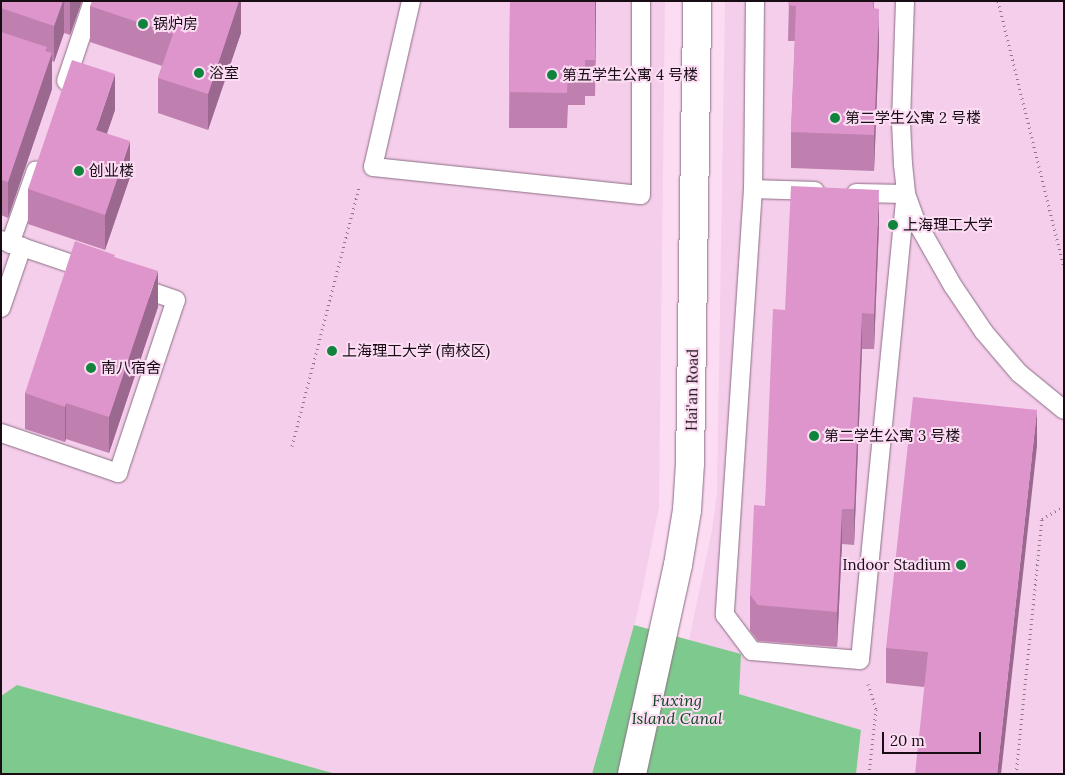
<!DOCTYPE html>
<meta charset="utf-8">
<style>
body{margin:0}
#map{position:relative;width:1065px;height:775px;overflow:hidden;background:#fcdcf3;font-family:Lora,"Noto Sans SC",serif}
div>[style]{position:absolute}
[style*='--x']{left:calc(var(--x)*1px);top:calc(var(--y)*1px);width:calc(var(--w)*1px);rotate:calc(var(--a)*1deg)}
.built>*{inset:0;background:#f5ceeb}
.water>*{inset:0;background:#7ec98d}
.path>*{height:3px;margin-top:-1.5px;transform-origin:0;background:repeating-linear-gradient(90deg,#8e7888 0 1px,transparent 0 5px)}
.roads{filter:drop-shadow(0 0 1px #8a6e83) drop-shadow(0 0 1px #8a6e83)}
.service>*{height:18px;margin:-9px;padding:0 9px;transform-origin:9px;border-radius:9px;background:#fff}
.tertiary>*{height:28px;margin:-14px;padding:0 14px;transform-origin:14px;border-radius:14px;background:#fff}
.wall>*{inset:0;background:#bf80af}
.shaded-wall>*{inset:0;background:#9b688f}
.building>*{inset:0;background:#de95cc}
.dots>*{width:14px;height:14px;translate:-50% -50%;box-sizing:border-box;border:2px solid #fcdcf3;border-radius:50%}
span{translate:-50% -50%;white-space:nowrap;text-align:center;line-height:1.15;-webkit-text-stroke:4px #fcdcf3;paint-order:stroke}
.poi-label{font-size:15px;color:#180d15}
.left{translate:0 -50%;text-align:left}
.right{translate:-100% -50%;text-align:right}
.street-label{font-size:15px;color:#180d15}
.water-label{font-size:16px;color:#0d451f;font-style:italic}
.frame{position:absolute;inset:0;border:2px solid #180d15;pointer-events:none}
.scale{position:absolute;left:882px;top:732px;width:99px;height:22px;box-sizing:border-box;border:2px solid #180d15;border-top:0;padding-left:6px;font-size:15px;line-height:18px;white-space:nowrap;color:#180d15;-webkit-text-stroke:4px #fcdcf3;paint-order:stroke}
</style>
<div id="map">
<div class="built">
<i style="clip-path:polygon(1px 1px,665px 1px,659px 507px,638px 611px,592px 774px,336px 774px,17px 685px,1px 696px)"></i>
<i style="clip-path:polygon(725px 1px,1064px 1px,1064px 774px,856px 774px,861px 730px,739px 694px,689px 640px,712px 530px,717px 493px)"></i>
</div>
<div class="water">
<i style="clip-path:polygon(634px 625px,741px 654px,739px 694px,861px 730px,856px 774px,592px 774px)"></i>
<i style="clip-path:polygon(17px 685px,336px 774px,1px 774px,1px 696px)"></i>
</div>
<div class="path">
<i style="--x:998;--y:1;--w:274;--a:76.1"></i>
<i style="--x:292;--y:446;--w:268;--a:-75.5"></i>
<i style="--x:868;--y:684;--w:26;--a:72"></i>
<i style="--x:876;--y:709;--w:65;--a:96.1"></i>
<i style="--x:1016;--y:774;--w:256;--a:-84.2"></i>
<i style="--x:1042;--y:519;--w:26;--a:-31"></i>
</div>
<div class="roads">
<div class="service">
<i style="--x:411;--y:1;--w:170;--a:102.9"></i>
<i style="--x:373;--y:167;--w:269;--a:6"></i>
<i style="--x:641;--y:195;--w:194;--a:-90"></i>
<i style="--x:755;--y:1;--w:188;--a:90.6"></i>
<i style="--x:753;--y:189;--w:427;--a:93.8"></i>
<i style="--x:725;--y:615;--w:45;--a:53.1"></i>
<i style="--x:752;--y:651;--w:108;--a:4.8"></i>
<i style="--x:860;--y:660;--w:468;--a:-84.4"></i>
<i style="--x:906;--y:194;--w:50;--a:-178.9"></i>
<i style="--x:905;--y:1;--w:121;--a:91.9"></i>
<i style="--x:901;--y:122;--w:42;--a:87.3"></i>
<i style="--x:903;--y:164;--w:30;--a:84"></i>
<i style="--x:906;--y:194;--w:29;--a:70"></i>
<i style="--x:916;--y:221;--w:75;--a:60.4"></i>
<i style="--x:953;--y:286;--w:55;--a:56"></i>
<i style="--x:984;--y:332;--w:54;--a:49.5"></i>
<i style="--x:1019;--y:373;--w:58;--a:39.4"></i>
<i style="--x:66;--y:81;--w:84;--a:-71.4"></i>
<i style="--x:753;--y:189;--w:62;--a:1.8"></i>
<i style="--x:1;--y:240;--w:94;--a:18.6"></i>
<i style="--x:10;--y:244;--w:78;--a:-70.6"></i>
<i style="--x:1;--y:308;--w:65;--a:-71"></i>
<i style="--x:1;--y:433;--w:124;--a:18.9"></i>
<i style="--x:118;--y:473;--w:182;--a:-71.5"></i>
<i style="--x:176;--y:300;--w:43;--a:-161.1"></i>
</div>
<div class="tertiary">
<i style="--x:632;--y:774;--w:214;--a:-77.6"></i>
<i style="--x:678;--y:565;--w:56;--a:-80.7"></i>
<i style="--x:687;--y:510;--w:47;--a:-86.3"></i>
<i style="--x:690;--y:463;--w:462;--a:-89.1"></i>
</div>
</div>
<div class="wall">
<i style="clip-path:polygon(1px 1px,82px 1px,70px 35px,64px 33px,54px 62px,52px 61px,52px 89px,8px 218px,1px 215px)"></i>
<i style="clip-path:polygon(241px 1px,241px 33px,208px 130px,158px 113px,158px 78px,162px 66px,90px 42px,90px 6px)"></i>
<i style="clip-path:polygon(510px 1px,596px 1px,595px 96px,585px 96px,585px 105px,568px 105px,567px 128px,509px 128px)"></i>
<i style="clip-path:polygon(789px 1px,874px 1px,874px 9px,879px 45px,874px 171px,791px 168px,791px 132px,795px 41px,788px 41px)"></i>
<i style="clip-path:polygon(115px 110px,107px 133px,130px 177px,105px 250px,28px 224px,28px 189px)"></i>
<i style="clip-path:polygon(879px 225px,874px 349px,862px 349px,854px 545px,842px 544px,837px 647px,758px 641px,750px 631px,750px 595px,765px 506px,785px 310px)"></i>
<i style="clip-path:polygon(115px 257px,158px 307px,109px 453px,66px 439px,65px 442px,25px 429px,25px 393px)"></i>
<i style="clip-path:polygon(1037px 446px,924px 687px,886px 683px,886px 648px)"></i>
</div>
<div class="shaded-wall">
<i style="clip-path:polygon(63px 1px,64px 1px,64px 33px,54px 62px,54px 26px)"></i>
<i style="clip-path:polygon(70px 1px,82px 1px,70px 35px)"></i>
<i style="clip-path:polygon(239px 1px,241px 1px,241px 33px,208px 130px,208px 94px)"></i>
<i style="clip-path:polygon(595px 1px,596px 1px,595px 96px)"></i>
<i style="clip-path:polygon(879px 9px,879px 45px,874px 171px,874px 135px)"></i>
<i style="clip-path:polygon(47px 47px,47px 66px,52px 53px,52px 89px,8px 218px,8px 182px)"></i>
<i style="clip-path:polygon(115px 74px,115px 110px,96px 165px,96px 130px)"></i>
<i style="clip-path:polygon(130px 141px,130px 177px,105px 250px,105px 215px)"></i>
<i style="clip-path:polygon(879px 190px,879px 225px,874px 349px,874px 314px)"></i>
<i style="clip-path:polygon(158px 271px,158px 307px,109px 453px,109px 417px)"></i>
<i style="clip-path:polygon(862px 313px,862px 349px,854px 545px,854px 509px)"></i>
<i style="clip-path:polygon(66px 403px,66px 439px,65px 442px,65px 407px)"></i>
<i style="clip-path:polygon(1037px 410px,1037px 446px,1001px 774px,997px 774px)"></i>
<i style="clip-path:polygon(842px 509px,842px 544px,837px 647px,837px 612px)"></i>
</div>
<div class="building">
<i style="clip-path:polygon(1px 1px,63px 1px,54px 26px,1px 8px)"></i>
<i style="clip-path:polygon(92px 1px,239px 1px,208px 94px,158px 78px,173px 34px,90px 6px)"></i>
<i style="clip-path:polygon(510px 1px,595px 1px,595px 60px,585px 60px,585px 69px,568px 69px,567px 93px,509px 92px)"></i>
<i style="clip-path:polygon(789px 1px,873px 1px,873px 8px,879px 9px,874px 135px,791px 132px,796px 6px,788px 5px)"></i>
<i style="clip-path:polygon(1px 32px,47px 47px,46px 51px,52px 53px,8px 182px,1px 180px)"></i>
<i style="clip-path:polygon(72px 60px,115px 74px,96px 130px,130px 141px,105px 215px,28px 189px)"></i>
<i style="clip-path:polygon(791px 186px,879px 190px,874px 314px,862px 313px,854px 509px,842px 509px,837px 612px,758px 605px,750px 595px,754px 505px,765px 506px,773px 309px,785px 310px)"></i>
<i style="clip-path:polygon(75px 241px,115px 255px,114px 257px,158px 271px,109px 417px,66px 403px,65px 407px,25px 393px)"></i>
<i style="clip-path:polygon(913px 397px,1037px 410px,997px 774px,915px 774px,928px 652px,886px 648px)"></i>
</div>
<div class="dots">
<i style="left:143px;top:24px;background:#10843d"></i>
<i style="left:199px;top:73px;background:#10843d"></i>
<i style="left:552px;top:75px;background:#10843d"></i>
<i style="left:835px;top:118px;background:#10843d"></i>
<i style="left:79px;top:171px;background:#10843d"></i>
<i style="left:893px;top:225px;background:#10843d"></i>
<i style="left:332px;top:351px;background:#10843d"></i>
<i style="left:91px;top:368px;background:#10843d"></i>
<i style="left:814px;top:436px;background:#10843d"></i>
<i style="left:961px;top:565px;background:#10843d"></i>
</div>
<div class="poi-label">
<span class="left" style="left:153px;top:24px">锅炉房</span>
<span class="left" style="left:209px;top:73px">浴室</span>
<span class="left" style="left:562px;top:75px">第五学生公寓 4 号楼</span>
<span class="left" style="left:845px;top:118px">第二学生公寓 2 号楼</span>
<span class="left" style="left:89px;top:171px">创业楼</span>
<span class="left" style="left:903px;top:225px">上海理工大学</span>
<span class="left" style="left:342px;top:351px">上海理工大学 (南校区)</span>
<span class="left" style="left:101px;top:368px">南八宿舍</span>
<span class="left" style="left:824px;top:436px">第二学生公寓 3 号楼</span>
<span class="right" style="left:951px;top:565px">Indoor Stadium</span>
</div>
<div class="street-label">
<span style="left:692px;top:390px;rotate:-89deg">Hai'an Road</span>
</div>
<div class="water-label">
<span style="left:677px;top:709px">Fuxing<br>Island Canal</span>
</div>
<div class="frame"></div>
<div class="scale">20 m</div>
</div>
